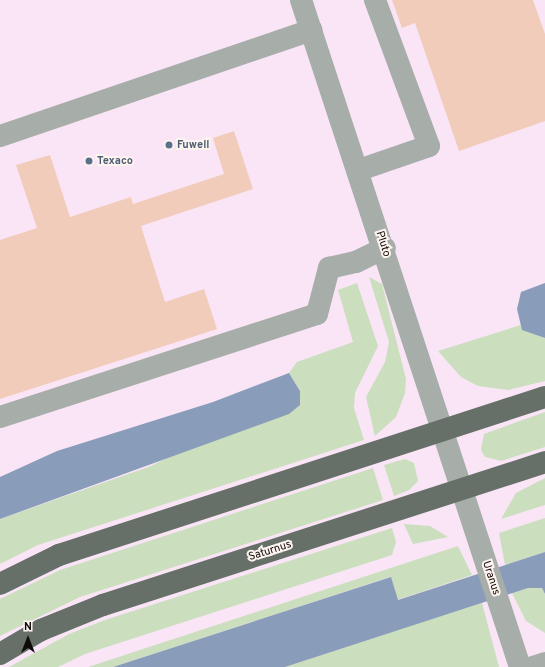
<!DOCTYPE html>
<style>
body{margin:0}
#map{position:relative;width:545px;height:667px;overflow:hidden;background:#fdf3ef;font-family:Overpass,sans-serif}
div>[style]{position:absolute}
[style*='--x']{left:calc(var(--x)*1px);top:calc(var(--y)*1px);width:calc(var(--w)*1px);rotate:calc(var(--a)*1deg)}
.industrial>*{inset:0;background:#f9e5f5}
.green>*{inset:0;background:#cbdfbf}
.water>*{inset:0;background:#899dba}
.building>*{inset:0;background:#f2ccbb}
.minor>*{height:22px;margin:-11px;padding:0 11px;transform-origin:11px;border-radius:11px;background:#a7ada8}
.major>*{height:22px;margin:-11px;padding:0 11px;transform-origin:11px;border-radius:11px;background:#667068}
.dots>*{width:11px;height:11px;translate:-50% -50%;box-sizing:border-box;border:2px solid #fdf3ef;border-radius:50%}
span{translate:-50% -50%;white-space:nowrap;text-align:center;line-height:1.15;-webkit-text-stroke:4px #fdf3ef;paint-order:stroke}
.service-label{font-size:11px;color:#4e5e75;font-weight:700}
.left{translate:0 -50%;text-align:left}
.street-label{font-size:11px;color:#100b09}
.north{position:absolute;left:8px;top:619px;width:40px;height:40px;-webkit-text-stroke:3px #fdf3ef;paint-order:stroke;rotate:0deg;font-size:11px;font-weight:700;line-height:16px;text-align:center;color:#100b09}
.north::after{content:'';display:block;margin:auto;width:14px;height:18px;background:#100b09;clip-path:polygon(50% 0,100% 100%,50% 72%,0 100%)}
</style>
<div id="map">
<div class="industrial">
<i style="clip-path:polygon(0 0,545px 0,545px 667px,0 667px)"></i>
</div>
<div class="green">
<i style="clip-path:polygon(369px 277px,382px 284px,406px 379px,405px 393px,396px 417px,375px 436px,366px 397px,385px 362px,389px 342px)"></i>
<i style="clip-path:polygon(357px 283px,378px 346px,355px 393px,354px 408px,364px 440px,38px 545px,0 564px,0 519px,151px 466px,300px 391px,289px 373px,297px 362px,353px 342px,338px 290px)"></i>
<i style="clip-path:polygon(521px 325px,523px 330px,545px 338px,545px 381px,508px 390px,478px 386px,461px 377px,438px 351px)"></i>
<i style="clip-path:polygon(545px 412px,545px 447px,501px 461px,485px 457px,481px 450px,484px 434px)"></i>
<i style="clip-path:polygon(405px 459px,414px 463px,418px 481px,409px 490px,394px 496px,384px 465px)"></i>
<i style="clip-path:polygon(373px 468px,383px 500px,80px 597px,0 636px,0 599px,60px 570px)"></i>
<i style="clip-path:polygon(545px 478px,545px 505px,501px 519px,516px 493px)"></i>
<i style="clip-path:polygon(545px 518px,545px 552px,505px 565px,499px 533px)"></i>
<i style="clip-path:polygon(404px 524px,430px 526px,448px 537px,413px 544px)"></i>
<i style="clip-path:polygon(392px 528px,396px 542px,392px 555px,85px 654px,58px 667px,9px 667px,69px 634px,105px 620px)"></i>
<i style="clip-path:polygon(458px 546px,472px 575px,397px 600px,390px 577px,113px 667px,88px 667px)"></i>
<i style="clip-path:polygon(528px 588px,542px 588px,545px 594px,545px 633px,526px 621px,512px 593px)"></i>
<i style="clip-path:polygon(482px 603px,499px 667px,285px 667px,425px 621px)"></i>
</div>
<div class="water">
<i style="clip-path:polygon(545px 283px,545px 338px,522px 330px,517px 309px,521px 292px)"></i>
<i style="clip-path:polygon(289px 373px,300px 391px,300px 405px,289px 414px,0 519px,0 477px,57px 451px,213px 402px)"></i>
<i style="clip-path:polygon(545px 552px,545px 594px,542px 588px,528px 588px,285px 667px,113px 667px,391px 577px,398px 600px)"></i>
</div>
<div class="building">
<i style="clip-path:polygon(392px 0,533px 0,545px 34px,545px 121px,459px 151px,415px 23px,402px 28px)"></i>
<i style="clip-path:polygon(234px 131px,253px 189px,141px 226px,165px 302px,204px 289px,217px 329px,0 399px,0 240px,37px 228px,16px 165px,50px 155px,70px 217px,131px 197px,133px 204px,224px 174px,213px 138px)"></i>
</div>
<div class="minor">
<i style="--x:301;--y:0;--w:702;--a:71.82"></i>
<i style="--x:0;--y:136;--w:329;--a:-18.8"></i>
<i style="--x:359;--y:170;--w:74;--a:-18.9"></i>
<i style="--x:429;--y:146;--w:156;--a:-110.3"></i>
<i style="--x:0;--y:417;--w:333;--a:-18"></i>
<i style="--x:317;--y:314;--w:48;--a:-75.4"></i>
<i style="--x:329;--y:268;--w:28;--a:-13"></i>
<i style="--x:356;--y:262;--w:32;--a:-26"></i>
<i style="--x:533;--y:667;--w:13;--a:-18"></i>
</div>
<div class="major">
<i style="--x:0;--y:584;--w:66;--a:-26.2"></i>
<i style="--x:59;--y:555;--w:511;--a:-18.01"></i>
<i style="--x:0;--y:654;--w:48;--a:-30.3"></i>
<i style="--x:41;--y:630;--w:67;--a:-22"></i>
<i style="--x:103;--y:605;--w:465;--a:-17.9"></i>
</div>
<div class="dots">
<i style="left:169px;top:145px;background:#5c6f8a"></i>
<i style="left:89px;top:161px;background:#5c6f8a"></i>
</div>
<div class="service-label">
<span class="left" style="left:177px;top:145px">Fuwell</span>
<span class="left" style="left:97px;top:161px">Texaco</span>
</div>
<div class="street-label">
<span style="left:383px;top:244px;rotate:72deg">Pluto</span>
<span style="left:270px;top:551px;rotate:-18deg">Saturnus</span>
<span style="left:491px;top:578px;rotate:72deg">Uranus</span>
</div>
<div class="north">N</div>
</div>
